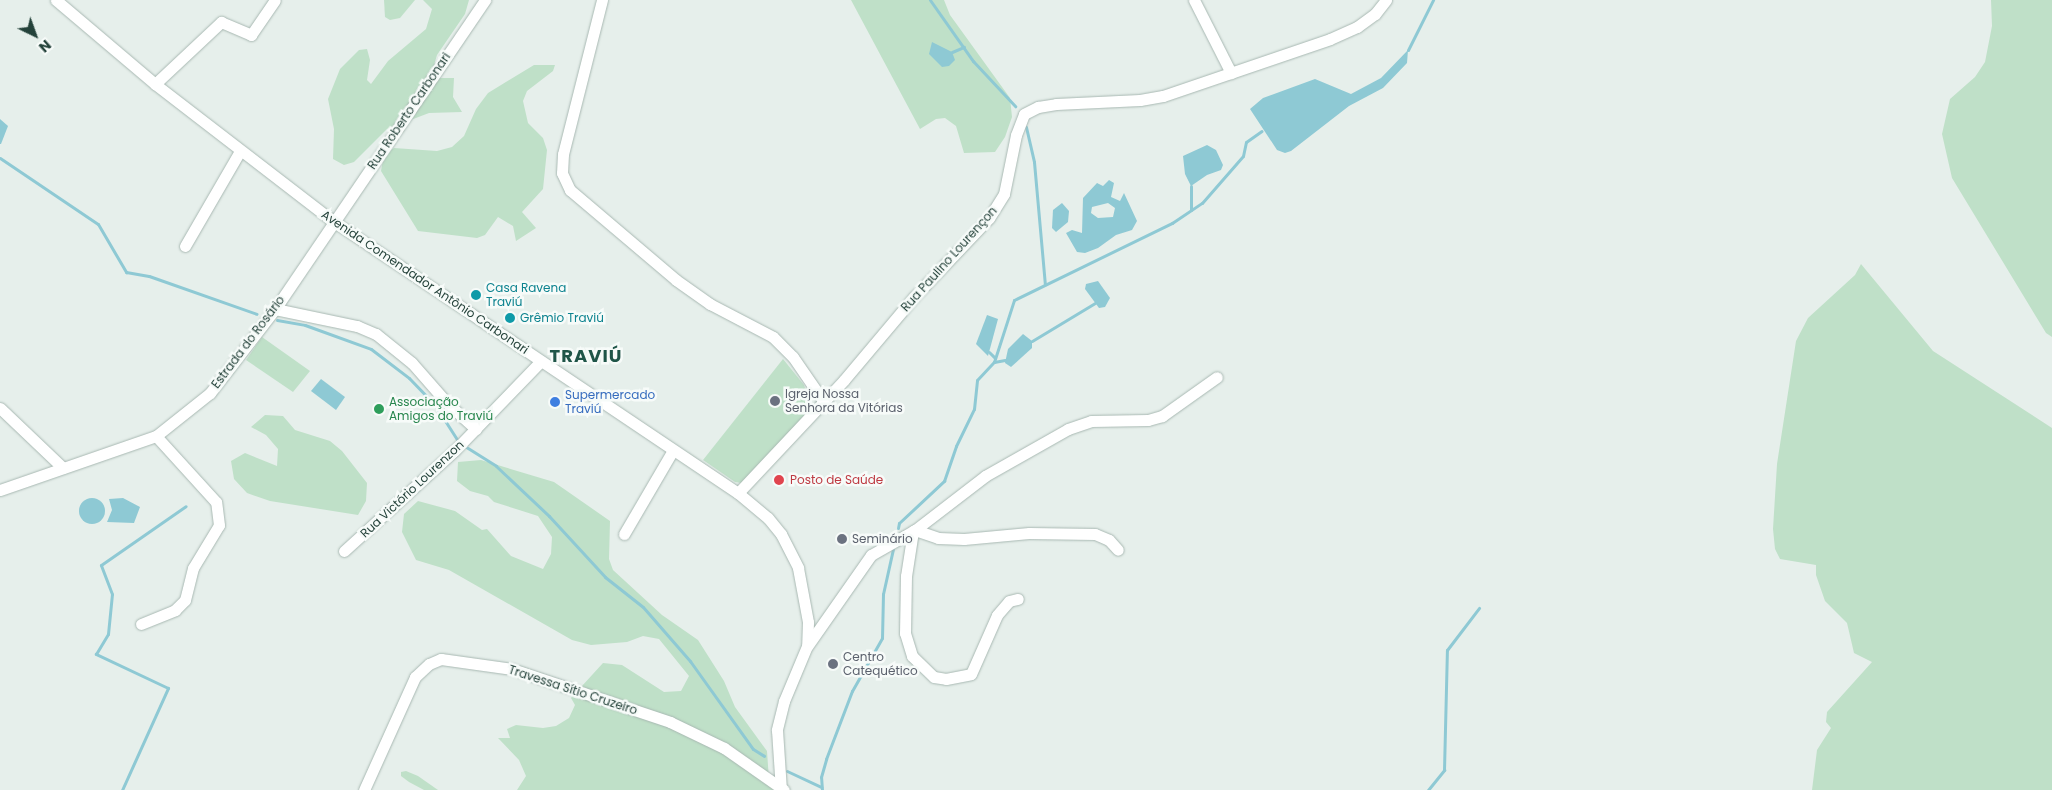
<!DOCTYPE html>
<meta charset="utf-8">
<style>
body{margin:0}
#map{position:relative;width:2052px;height:790px;overflow:hidden;background:#e6efeb;font-family:Poppins,sans-serif}
div>[style]{position:absolute}
[style*='--x']{left:calc(var(--x)*1px);top:calc(var(--y)*1px);width:calc(var(--w)*1px);rotate:calc(var(--a)*1deg)}
.green>*{inset:0;background:#bfe0c8}
.water>*{inset:0;background:#8ec9d4}
.round{border-radius:50%}
.stream>*{height:3px;margin:-1.5px;padding:0 1.5px;transform-origin:1.5px;border-radius:1.5px;background:#8ec9d4}
.roads{filter:drop-shadow(0 0 1px #a8b8b2) drop-shadow(0 0 1px #a8b8b2)}
.minor>*{height:11px;margin:-5.5px;padding:0 5.5px;transform-origin:5.5px;border-radius:5.5px;background:#fff}
.dots>*{width:14px;height:14px;translate:-50% -50%;box-sizing:border-box;border:2px solid #f7fbf9;border-radius:50%}
span{translate:-50% -50%;white-space:nowrap;text-align:center;line-height:1.15;-webkit-text-stroke:5px #f7fbf9;paint-order:stroke}
.street-label{font-size:12px;color:#24423a}
.culture-label{font-size:12px;color:#0d838f}
.left{translate:0 -50%;text-align:left}
.worship-label{font-size:12px;color:#5b616d}
.shop-label{font-size:12px;color:#366cbe}
.leisure-label{font-size:12px;color:#27864d}
.health-label{font-size:12px;color:#be3a42}
.district-label{font-size:18px;color:#1f5548;font-weight:700;letter-spacing:1px}
.north{position:absolute;left:10px;top:10px;width:50px;height:50px;-webkit-text-stroke:4px #f7fbf9;paint-order:stroke;rotate:138deg;font-size:14px;font-weight:700;line-height:20px;text-align:center;color:#24423a}
.north::after{content:'';display:block;margin:auto;width:18px;height:22px;background:#24423a;clip-path:polygon(50% 0,100% 100%,50% 72%,0 100%)}
</style>
<div id="map">
<div class="green">
<i style="clip-path:polygon(384px 0,415px 0,400px 18px,390px 20px,385px 17px)"></i>
<i style="clip-path:polygon(423px 0,469px 0,465px 14px,437px 55px,431px 75px,434px 78px,454px 78px,453px 97px,462px 112px,429px 113px,387px 129px,354px 162px,344px 165px,333px 159px,334px 129px,328px 99px,340px 69px,359px 50px,367px 49px,370px 60px,367px 80px,371px 84px,388px 61px,426px 29px,432px 9px)"></i>
<i style="clip-path:polygon(851px 0,944px 0,950px 15px,1010px 98px,1012px 117px,1005px 137px,995px 152px,964px 153px,956px 126px,945px 118px,936px 119px,920px 129px)"></i>
<i style="clip-path:polygon(1991px 0,2052px 0,2052px 337px,2046px 333px,1952px 178px,1942px 134px,1950px 99px,1975px 77px,1985px 62px,1992px 26px)"></i>
<i style="clip-path:polygon(534px 65px,555px 65px,553px 71px,527px 91px,523px 101px,528px 123px,543px 138px,547px 150px,543px 189px,522px 212px,536px 228px,516px 241px,513px 226px,498px 217px,485px 235px,477px 238px,418px 231px,381px 171px,384px 154px,394px 148px,437px 151px,452px 147px,464px 136px,476px 109px,488px 93px)"></i>
<i style="clip-path:polygon(1861px 264px,1933px 351px,2052px 428px,2052px 790px,1812px 790px,1817px 750px,1831px 728px,1826px 722px,1827px 712px,1872px 662px,1854px 653px,1847px 623px,1825px 601px,1816px 575px,1816px 565px,1780px 559px,1775px 549px,1773px 529px,1777px 464px,1796px 341px,1808px 318px,1855px 275px)"></i>
<i style="clip-path:polygon(262px 337px,310px 371px,293px 392px,246px 360px)"></i>
<i style="clip-path:polygon(783px 359px,804px 385px,810px 403px,808px 412px,742px 483px,735px 482px,703px 460px)"></i>
<i style="clip-path:polygon(265px 415px,283px 416px,295px 430px,330px 441px,342px 451px,367px 483px,366px 501px,358px 515px,270px 501px,247px 493px,234px 479px,231px 461px,245px 453px,277px 466px,278px 449px,266px 435px,251px 427px)"></i>
<i style="clip-path:polygon(481px 460px,554px 482px,610px 521px,609px 559px,613px 570px,662px 615px,698px 640px,724px 681px,735px 707px,767px 751px,769px 780px,773px 790px,517px 790px,526px 776px,519px 760px,498px 738px,510px 738px,507px 729px,516px 725px,543px 728px,556px 726px,569px 718px,575px 705px,571px 698px,603px 663px,622px 665px,664px 692px,681px 691px,689px 676px,659px 639px,643px 636px,627px 642px,591px 645px,572px 640px,449px 570px,416px 560px,402px 532px,404px 514px,418px 501px,455px 511px,482px 530px,487px 529px,511px 556px,543px 569px,551px 554px,552px 537px,538px 516px,494px 502px,488px 496px,470px 491px,457px 481px,458px 462px)"></i>
<i style="clip-path:polygon(406px 771px,418px 776px,438px 790px,424px 790px,409px 782px,401px 776px,401px 772px)"></i>
</div>
<div class="water">
<i style="clip-path:polygon(932px 42px,952px 52px,955px 60px,949px 66px,942px 67px,929px 54px)"></i>
<i style="clip-path:polygon(1408px 50px,1407px 63px,1383px 88px,1349px 106px,1291px 151px,1285px 153px,1277px 150px,1250px 109px,1263px 98px,1315px 79px,1351px 94px,1381px 78px)"></i>
<i style="clip-path:polygon(0 119px,8px 126px,1px 144px,0 144px)"></i>
<i style="clip-path:polygon(1207px 145px,1216px 150px,1223px 165px,1221px 170px,1207px 175px,1191px 186px,1185px 174px,1183px 156px)"></i>
<i style="clip-path:polygon(evenodd,1109px 180px,1114px 183px,1111px 197px,1120px 201px,1124px 193px,1137px 221px,1132px 230px,1116px 235px,1098px 248px,1085px 253px,1077px 252px,1066px 233px,1072px 230px,1082px 233px,1083px 198px,1097px 183px,1103px 186px,1109px 180px,1108px 203px,1115px 208px,1113px 217px,1098px 218px,1091px 213px,1092px 207px,1108px 203px)"></i>
<i style="clip-path:polygon(1062px 203px,1069px 211px,1068px 222px,1056px 232px,1052px 228px,1053px 210px)"></i>
<i style="clip-path:polygon(1098px 281px,1110px 298px,1105px 307px,1099px 308px,1085px 289px,1086px 284px)"></i>
<i style="clip-path:polygon(987px 315px,998px 319px,988px 356px,976px 344px)"></i>
<i style="clip-path:polygon(1023px 334px,1032px 341px,1032px 348px,1011px 367px,1005px 363px,1008px 349px)"></i>
<i style="clip-path:polygon(321px 379px,345px 397px,336px 410px,311px 391px)"></i>
<i style="clip-path:polygon(123px 498px,140px 507px,134px 523px,107px 522px,112px 510px,109px 499px)"></i>
<i class="round" style="left:79px;top:498px;width:26px;height:26px"></i>
</div>
<div class="stream">
<i style="--x:930;--y:0;--w:75;--a:54.8"></i>
<i style="--x:973;--y:61;--w:62;--a:47"></i>
<i style="--x:1408;--y:50;--w:56;--a:-63.4"></i>
<i style="--x:952;--y:52;--w:13;--a:-23"></i>
<i style="--x:1026;--y:127;--w:36;--a:77"></i>
<i style="--x:1034;--y:162;--w:123;--a:84.9"></i>
<i style="--x:0;--y:158;--w:118;--a:34"></i>
<i style="--x:98;--y:224;--w:56;--a:59.7"></i>
<i style="--x:126;--y:272;--w:23;--a:10"></i>
<i style="--x:149;--y:276;--w:114;--a:19.4"></i>
<i style="--x:1191;--y:186;--w:24;--a:90"></i>
<i style="--x:277;--y:320;--w:28;--a:10"></i>
<i style="--x:305;--y:325;--w:70;--a:20"></i>
<i style="--x:371;--y:349;--w:48;--a:37.3"></i>
<i style="--x:409;--y:378;--w:37;--a:46"></i>
<i style="--x:435;--y:405;--w:43;--a:57.4"></i>
<i style="--x:1032;--y:341;--w:74;--a:-31.1"></i>
<i style="--x:989;--y:352;--w:8;--a:45"></i>
<i style="--x:994;--y:362;--w:11;--a:-10"></i>
<i style="--x:463;--y:445;--w:39;--a:32"></i>
<i style="--x:496;--y:466;--w:73;--a:43.3"></i>
<i style="--x:549;--y:516;--w:83;--a:47.4"></i>
<i style="--x:605;--y:577;--w:48;--a:38.3"></i>
<i style="--x:643;--y:607;--w:72;--a:49"></i>
<i style="--x:690;--y:661;--w:108;--a:54.4"></i>
<i style="--x:753;--y:749;--w:13;--a:32"></i>
<i style="--x:898;--y:528;--w:5;--a:-79"></i>
<i style="--x:899;--y:523;--w:62;--a:-43"></i>
<i style="--x:944;--y:481;--w:37;--a:-71"></i>
<i style="--x:956;--y:446;--w:41;--a:-64.1"></i>
<i style="--x:974;--y:409;--w:29;--a:-84"></i>
<i style="--x:977;--y:380;--w:25;--a:-47"></i>
<i style="--x:994;--y:362;--w:65;--a:-72.1"></i>
<i style="--x:1014;--y:300;--w:176;--a:-26"></i>
<i style="--x:1172;--y:223;--w:36;--a:-34"></i>
<i style="--x:1202;--y:203;--w:62;--a:-48.9"></i>
<i style="--x:1243;--y:156;--w:14;--a:-78"></i>
<i style="--x:1246;--y:142;--w:19;--a:-35"></i>
<i style="--x:787;--y:771;--w:38;--a:25"></i>
<i style="--x:122;--y:790;--w:112;--a:-65.7"></i>
<i style="--x:168;--y:688;--w:80;--a:-154.7"></i>
<i style="--x:96;--y:654;--w:23;--a:-59"></i>
<i style="--x:108;--y:634;--w:40;--a:-84.3"></i>
<i style="--x:112;--y:594;--w:31;--a:-111"></i>
<i style="--x:101;--y:565;--w:103;--a:-34.8"></i>
<i style="--x:822;--y:790;--w:13;--a:-94"></i>
<i style="--x:821;--y:777;--w:19;--a:-74"></i>
<i style="--x:826;--y:759;--w:73;--a:-69.1"></i>
<i style="--x:852;--y:691;--w:61;--a:-60.5"></i>
<i style="--x:882;--y:638;--w:44;--a:-88.7"></i>
<i style="--x:883;--y:594;--w:46;--a:-77.5"></i>
<i style="--x:1428;--y:790;--w:26;--a:-51"></i>
<i style="--x:1444;--y:770;--w:120;--a:-88.6"></i>
<i style="--x:1447;--y:650;--w:53;--a:-52.7"></i>
</div>
<div class="roads">
<div class="minor">
<i style="--x:56;--y:0;--w:130;--a:40.3"></i>
<i style="--x:155;--y:84;--w:225;--a:37.6"></i>
<i style="--x:333;--y:221;--w:488;--a:33.9"></i>
<i style="--x:738;--y:493;--w:39;--a:40"></i>
<i style="--x:768;--y:518;--w:21;--a:51"></i>
<i style="--x:781;--y:534;--w:38;--a:63"></i>
<i style="--x:798;--y:568;--w:55;--a:79.5"></i>
<i style="--x:808;--y:622;--w:24;--a:92"></i>
<i style="--x:807;--y:646;--w:60;--a:112.7"></i>
<i style="--x:784;--y:701;--w:30;--a:104"></i>
<i style="--x:777;--y:730;--w:60;--a:86.2"></i>
<i style="--x:602;--y:0;--w:159;--a:104.2"></i>
<i style="--x:563;--y:154;--w:19;--a:93"></i>
<i style="--x:562;--y:173;--w:19;--a:65"></i>
<i style="--x:570;--y:190;--w:139;--a:40.3"></i>
<i style="--x:676;--y:280;--w:42;--a:35.2"></i>
<i style="--x:710;--y:304;--w:71;--a:27.6"></i>
<i style="--x:773;--y:337;--w:28;--a:45"></i>
<i style="--x:793;--y:357;--w:55;--a:55.4"></i>
<i style="--x:1194;--y:0;--w:82;--a:63.1"></i>
<i style="--x:155;--y:84;--w:91;--a:-43.2"></i>
<i style="--x:221;--y:22;--w:33;--a:23"></i>
<i style="--x:251;--y:35;--w:42;--a:-55.6"></i>
<i style="--x:185;--y:246;--w:110;--a:-59.9"></i>
<i style="--x:275;--y:309;--w:84;--a:11.7"></i>
<i style="--x:357;--y:326;--w:21;--a:23"></i>
<i style="--x:376;--y:334;--w:46;--a:38.9"></i>
<i style="--x:412;--y:363;--w:53;--a:48.8"></i>
<i style="--x:447;--y:403;--w:39;--a:42"></i>
<i style="--x:0;--y:408;--w:87;--a:43.6"></i>
<i style="--x:0;--y:490;--w:165;--a:-19.1"></i>
<i style="--x:156;--y:436;--w:69;--a:-38.5"></i>
<i style="--x:210;--y:393;--w:106;--a:-52.3"></i>
<i style="--x:275;--y:309;--w:374;--a:-55.8"></i>
<i style="--x:738;--y:493;--w:155;--a:-46.8"></i>
<i style="--x:844;--y:380;--w:109;--a:-49.9"></i>
<i style="--x:914;--y:297;--w:109;--a:-46.5"></i>
<i style="--x:989;--y:218;--w:28;--a:-58"></i>
<i style="--x:1004;--y:194;--w:60;--a:-78.5"></i>
<i style="--x:1016;--y:135;--w:22;--a:-69"></i>
<i style="--x:1024;--y:114;--w:16;--a:-27"></i>
<i style="--x:1038;--y:107;--w:18;--a:-9"></i>
<i style="--x:1056;--y:104;--w:84;--a:-2.7"></i>
<i style="--x:1140;--y:100;--w:23;--a:-10"></i>
<i style="--x:1163;--y:96;--w:176;--a:-18.8"></i>
<i style="--x:1330;--y:39;--w:30;--a:-24"></i>
<i style="--x:1357;--y:27;--w:22;--a:-36"></i>
<i style="--x:1375;--y:14;--w:18;--a:-52"></i>
<i style="--x:915;--y:530;--w:24;--a:19"></i>
<i style="--x:938;--y:538;--w:26;--a:2"></i>
<i style="--x:964;--y:539;--w:65;--a:-5.3"></i>
<i style="--x:1029;--y:533;--w:66;--a:0.9"></i>
<i style="--x:1095;--y:534;--w:15;--a:23"></i>
<i style="--x:1109;--y:540;--w:13;--a:48"></i>
<i style="--x:913;--y:531;--w:46;--a:98.8"></i>
<i style="--x:906;--y:576;--w:57;--a:91"></i>
<i style="--x:905;--y:633;--w:24;--a:73"></i>
<i style="--x:912;--y:656;--w:30;--a:44"></i>
<i style="--x:934;--y:677;--w:12;--a:9"></i>
<i style="--x:946;--y:679;--w:25;--a:-11"></i>
<i style="--x:971;--y:674;--w:64;--a:-66.2"></i>
<i style="--x:997;--y:615;--w:18;--a:-49"></i>
<i style="--x:1009;--y:601;--w:9;--a:-13"></i>
<i style="--x:624;--y:534;--w:97;--a:-59.7"></i>
<i style="--x:344;--y:551;--w:149;--a:-42.3"></i>
<i style="--x:454;--y:451;--w:125;--a:-46"></i>
<i style="--x:141;--y:624;--w:37;--a:-22"></i>
<i style="--x:175;--y:610;--w:14;--a:-45"></i>
<i style="--x:185;--y:600;--w:33;--a:-76"></i>
<i style="--x:193;--y:568;--w:50;--a:-58.8"></i>
<i style="--x:219;--y:525;--w:23;--a:-97"></i>
<i style="--x:216;--y:502;--w:89;--a:-132.3"></i>
<i style="--x:808;--y:645;--w:110;--a:-55"></i>
<i style="--x:871;--y:555;--w:51;--a:-29.6"></i>
<i style="--x:915;--y:530;--w:88;--a:-37.6"></i>
<i style="--x:985;--y:476;--w:95;--a:-29.5"></i>
<i style="--x:1068;--y:429;--w:24;--a:-19"></i>
<i style="--x:1091;--y:421;--w:57;--a:-1"></i>
<i style="--x:1148;--y:420;--w:15;--a:-16"></i>
<i style="--x:1162;--y:416;--w:67;--a:-35.3"></i>
<i style="--x:364;--y:790;--w:124;--a:-65.7"></i>
<i style="--x:415;--y:677;--w:19;--a:-43"></i>
<i style="--x:429;--y:664;--w:13;--a:-23"></i>
<i style="--x:441;--y:659;--w:72;--a:8"></i>
<i style="--x:512;--y:669;--w:167;--a:18.5"></i>
<i style="--x:670;--y:722;--w:60;--a:25.7"></i>
<i style="--x:724;--y:748;--w:73;--a:35"></i>
</div>
</div>
<div class="dots">
<i style="left:476px;top:295px;background:#0f9aa8"></i>
<i style="left:510px;top:318px;background:#0f9aa8"></i>
<i style="left:775px;top:401px;background:#6b7280"></i>
<i style="left:555px;top:402px;background:#3f7fe0"></i>
<i style="left:379px;top:409px;background:#2e9e5b"></i>
<i style="left:779px;top:480px;background:#e0444e"></i>
<i style="left:842px;top:539px;background:#6b7280"></i>
<i style="left:833px;top:664px;background:#6b7280"></i>
</div>
<div class="street-label">
<span style="left:409px;top:111px;rotate:-56deg">Rua Roberto Carbonari</span>
<span style="left:949px;top:259px;rotate:-48deg">Rua Paulino Lourençon</span>
<span style="left:425px;top:282px;rotate:34deg">Avenida Comendador Antônio Carbonari</span>
<span style="left:248px;top:342px;rotate:-53deg">Estrada do Rosário</span>
<span style="left:412px;top:489px;rotate:-43deg">Rua Victório Lourenzon</span>
<span style="left:573px;top:690px;rotate:18deg">Travessa Sítio Cruzeiro</span>
</div>
<div class="culture-label">
<span class="left" style="left:486px;top:295px">Casa Ravena<br>Traviú</span>
<span class="left" style="left:520px;top:318px">Grêmio Traviú</span>
</div>
<div class="worship-label">
<span class="left" style="left:785px;top:401px">Igreja Nossa<br>Senhora da Vitórias</span>
<span class="left" style="left:852px;top:539px">Seminário</span>
<span class="left" style="left:843px;top:664px">Centro<br>Catequético</span>
</div>
<div class="shop-label">
<span class="left" style="left:565px;top:402px">Supermercado<br>Traviú</span>
</div>
<div class="leisure-label">
<span class="left" style="left:389px;top:409px">Associação<br>Amigos do Traviú</span>
</div>
<div class="health-label">
<span class="left" style="left:790px;top:480px">Posto de Saúde</span>
</div>
<div class="district-label">
<span style="left:586px;top:356px">TRAVIÚ</span>
</div>
<div class="north">N</div>
</div>
